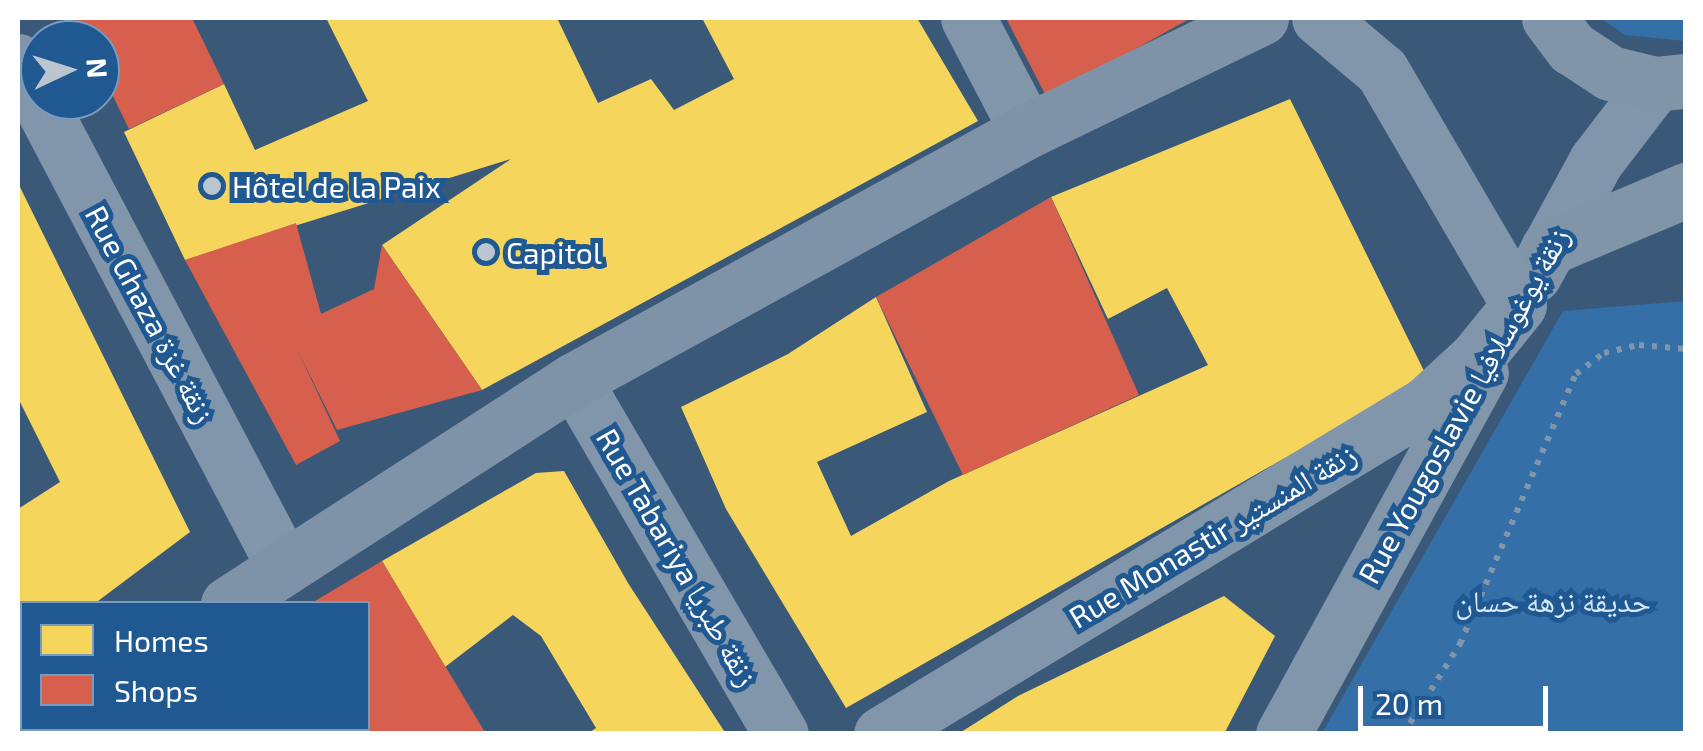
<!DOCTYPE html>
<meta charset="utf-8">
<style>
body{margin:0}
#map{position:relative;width:1703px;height:751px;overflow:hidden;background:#3a5978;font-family:"Exo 2","Noto Naskh Arabic",sans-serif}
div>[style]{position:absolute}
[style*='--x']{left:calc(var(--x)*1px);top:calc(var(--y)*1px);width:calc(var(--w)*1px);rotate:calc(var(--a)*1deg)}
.green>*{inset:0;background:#346fa8}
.homes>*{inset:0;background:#f6d55c}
.shops>*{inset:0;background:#d6604d}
.path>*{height:6px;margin-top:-3px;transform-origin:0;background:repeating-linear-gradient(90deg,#8196ab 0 5px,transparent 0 13px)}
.minor>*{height:55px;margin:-27.5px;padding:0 27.5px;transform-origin:27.5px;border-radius:27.5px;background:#8196ab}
.secondary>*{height:55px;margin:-27.5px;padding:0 27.5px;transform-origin:27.5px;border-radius:27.5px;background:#7e93a7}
.primary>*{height:55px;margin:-27.5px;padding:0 27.5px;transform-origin:27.5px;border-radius:27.5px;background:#8195a9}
.dots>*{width:28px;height:28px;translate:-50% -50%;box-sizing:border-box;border:5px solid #205892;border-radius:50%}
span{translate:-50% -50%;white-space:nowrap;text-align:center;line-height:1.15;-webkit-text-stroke:10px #205892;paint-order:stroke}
.poi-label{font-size:30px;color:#fff}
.left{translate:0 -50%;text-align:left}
.street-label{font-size:30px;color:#fff}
.park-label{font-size:30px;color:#d7e9fa}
.frame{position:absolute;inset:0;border:20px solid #fff;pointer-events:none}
.legend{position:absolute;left:20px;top:601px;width:350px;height:130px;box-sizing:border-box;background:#205892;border:2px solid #799bbe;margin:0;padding:12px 18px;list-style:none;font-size:30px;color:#fff}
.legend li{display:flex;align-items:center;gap:20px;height:50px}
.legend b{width:50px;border:2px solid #799bbe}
.north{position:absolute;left:20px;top:20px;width:100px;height:100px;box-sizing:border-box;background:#205892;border:2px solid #799bbe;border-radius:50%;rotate:86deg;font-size:28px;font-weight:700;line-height:40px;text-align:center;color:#fff}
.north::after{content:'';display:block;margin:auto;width:35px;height:45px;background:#bac5d0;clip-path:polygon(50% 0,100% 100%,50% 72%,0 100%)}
.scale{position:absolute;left:1358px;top:686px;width:190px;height:45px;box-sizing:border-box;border:5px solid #fff;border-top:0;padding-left:12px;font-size:30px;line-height:35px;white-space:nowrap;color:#fff;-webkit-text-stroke:8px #205892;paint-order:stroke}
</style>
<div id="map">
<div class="green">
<i style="clip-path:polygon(1600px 18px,1685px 18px,1685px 41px,1625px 35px)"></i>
<i style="clip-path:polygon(1685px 301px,1685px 733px,1322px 733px,1563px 311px)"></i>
</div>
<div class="homes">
<i style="clip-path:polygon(326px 18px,557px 18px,598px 103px,651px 79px,674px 110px,734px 79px,702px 18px,917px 18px,978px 121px,482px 390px,382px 245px,511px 159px,185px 260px,124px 132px,224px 84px,255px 150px,368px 101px)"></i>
<i style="clip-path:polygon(1290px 99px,1427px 377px,846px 708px,726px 509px,681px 407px,788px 354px,876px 297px,927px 412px,817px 462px,851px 536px,949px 481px,1208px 365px,1167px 288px,1108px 319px,1051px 197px)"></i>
<i style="clip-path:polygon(18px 183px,190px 532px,94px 604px,22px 604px,18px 659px,18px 509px,60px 482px,18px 398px)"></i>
<i style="clip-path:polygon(564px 471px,628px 583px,726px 734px,587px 734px,596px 728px,541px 636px,513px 615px,445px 667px,382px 561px,536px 473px)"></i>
<i style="clip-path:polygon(1224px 596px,1275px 636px,1224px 734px,958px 734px,1018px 696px)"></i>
<i style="clip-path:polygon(107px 729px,257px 729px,260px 734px,99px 734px)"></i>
</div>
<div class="shops">
<i style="clip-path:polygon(74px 18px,192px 18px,224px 84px,129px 129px,100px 70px,100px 40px,85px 40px)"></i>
<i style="clip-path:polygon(1006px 18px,1191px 18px,1047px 98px)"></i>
<i style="clip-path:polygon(1051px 197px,1139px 395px,963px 475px,876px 297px)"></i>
<i style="clip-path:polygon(296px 223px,321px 314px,374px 289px,382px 245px,482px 390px,337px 430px,298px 351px,340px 441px,296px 465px,185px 260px)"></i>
<i style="clip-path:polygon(382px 561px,486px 734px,260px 734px,257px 728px,368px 728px,368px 604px,310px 604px)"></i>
</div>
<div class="path">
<i style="--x:1403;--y:734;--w:107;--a:-57.7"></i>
<i style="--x:1460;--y:644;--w:294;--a:-66.8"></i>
<i style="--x:1576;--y:374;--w:35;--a:-37"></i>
<i style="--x:1604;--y:353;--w:36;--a:-13"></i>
<i style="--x:1639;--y:345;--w:47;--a:4.9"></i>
</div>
<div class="minor">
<i style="--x:968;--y:18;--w:127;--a:62.4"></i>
<i style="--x:1319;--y:18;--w:82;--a:40.1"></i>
<i style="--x:1382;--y:71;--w:271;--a:59.7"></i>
<i style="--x:18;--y:61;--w:572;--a:62.27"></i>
<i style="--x:1534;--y:275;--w:130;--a:-61.5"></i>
<i style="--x:1596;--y:161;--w:97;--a:-52.5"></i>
<i style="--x:574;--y:380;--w:410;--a:59.7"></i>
<i style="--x:881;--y:734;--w:637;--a:-31.2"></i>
<i style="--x:1426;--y:404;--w:68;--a:-42.6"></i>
<i style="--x:1476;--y:358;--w:68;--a:-50.9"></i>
<i style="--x:1283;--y:734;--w:412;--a:-61.3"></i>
</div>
<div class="secondary">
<i style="--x:228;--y:604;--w:412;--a:-32.9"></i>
<i style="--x:574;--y:380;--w:517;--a:-28.8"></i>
<i style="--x:1027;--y:131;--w:260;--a:-25.8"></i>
<i style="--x:26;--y:734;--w:9;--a:-41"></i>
</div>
<div class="primary">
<i style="--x:1549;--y:18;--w:38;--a:53"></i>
<i style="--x:1572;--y:48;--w:45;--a:33.3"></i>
<i style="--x:1610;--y:73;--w:46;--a:13.7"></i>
<i style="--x:1655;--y:84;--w:31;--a:-6"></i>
<i style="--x:1548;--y:248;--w:150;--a:-22.8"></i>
</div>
<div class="dots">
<i style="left:212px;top:186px;background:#bac5d0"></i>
<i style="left:486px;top:252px;background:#bac5d0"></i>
</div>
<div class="poi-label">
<span class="left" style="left:232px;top:186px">Hôtel de la Paix</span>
<span class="left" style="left:506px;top:252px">Capitol</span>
</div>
<div class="street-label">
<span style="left:151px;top:314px;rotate:62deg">Rue Ghaza زنقة غزة</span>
<span style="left:1463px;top:405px;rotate:-61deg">Rue Yougoslavie زنقة يوغوسلافيا</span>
<span style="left:1212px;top:535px;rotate:-31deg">Rue Monastir زنقة المنستير</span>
<span style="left:678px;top:557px;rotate:60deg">Rue Tabariya زنقة طبريا</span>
</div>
<div class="park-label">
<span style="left:1553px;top:600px">حديقة نزهة حسان</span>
</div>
<div class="frame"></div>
<ul class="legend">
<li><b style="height:28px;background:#f6d55c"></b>Homes</li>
<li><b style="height:28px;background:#d6604d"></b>Shops</li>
</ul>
<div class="north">N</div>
<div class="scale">20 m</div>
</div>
